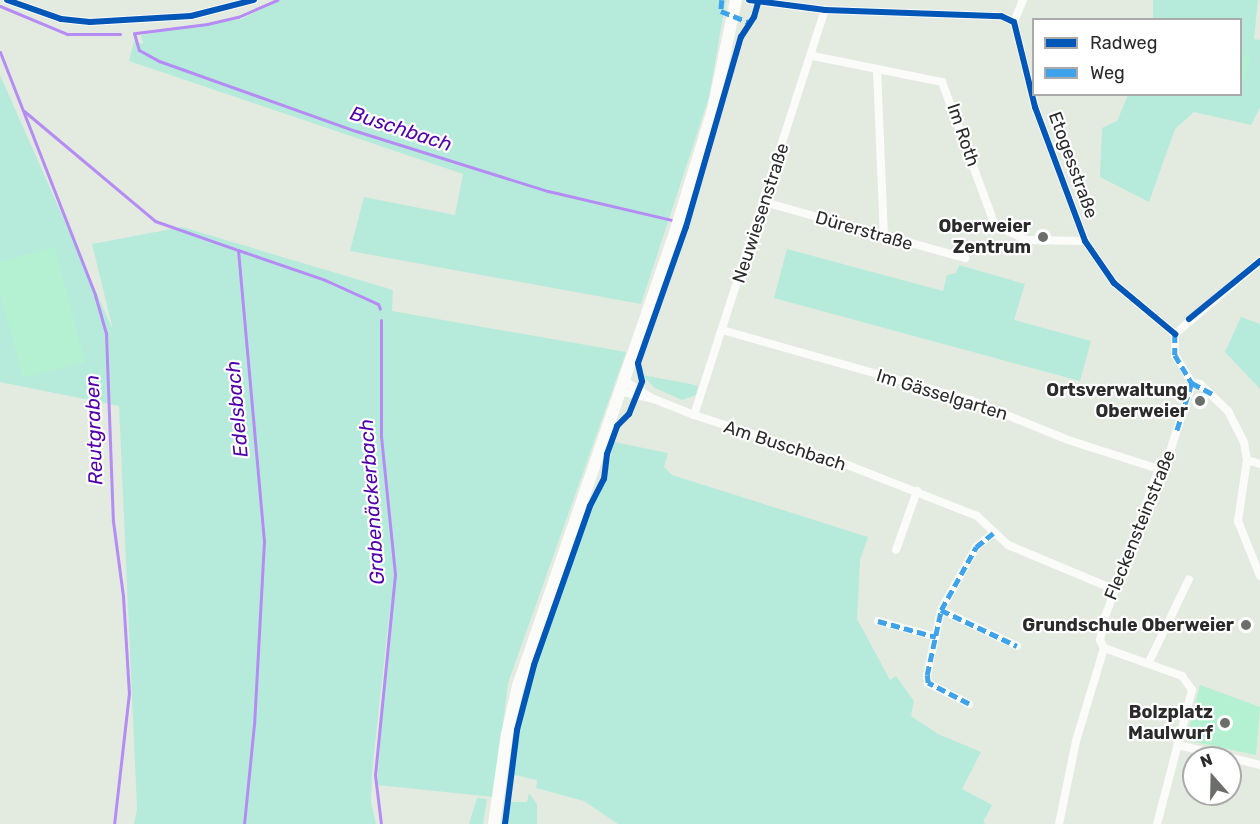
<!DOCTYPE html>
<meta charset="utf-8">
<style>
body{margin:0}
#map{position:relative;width:1260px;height:824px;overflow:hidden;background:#e3eae0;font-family:Rubik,sans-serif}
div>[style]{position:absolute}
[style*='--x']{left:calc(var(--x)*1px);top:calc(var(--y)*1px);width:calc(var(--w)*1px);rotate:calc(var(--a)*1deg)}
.green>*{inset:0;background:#b6ebdc}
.pitch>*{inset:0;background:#b4f0d2}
.stream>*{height:3px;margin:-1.5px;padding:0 1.5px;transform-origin:1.5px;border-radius:1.5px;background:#b58cf4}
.minor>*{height:8px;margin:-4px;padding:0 4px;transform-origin:4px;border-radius:4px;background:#fbfcfa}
.secondary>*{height:12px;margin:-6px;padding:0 6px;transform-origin:6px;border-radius:6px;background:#fbfcfa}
.quiet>*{height:4.5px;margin-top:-2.25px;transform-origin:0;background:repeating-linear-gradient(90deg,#3ea3eb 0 9px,transparent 0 13.5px)}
.cycleway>*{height:6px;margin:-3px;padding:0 3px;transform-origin:3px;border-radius:3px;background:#0057b8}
.dots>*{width:16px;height:16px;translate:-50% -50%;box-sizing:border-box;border:3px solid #fff;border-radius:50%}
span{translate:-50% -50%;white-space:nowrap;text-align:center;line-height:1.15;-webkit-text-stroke:4.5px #fff;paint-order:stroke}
.street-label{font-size:18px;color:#2b2b2b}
.poi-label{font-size:18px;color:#2b2b2b;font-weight:700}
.right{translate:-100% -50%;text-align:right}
.water-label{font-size:20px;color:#5200aa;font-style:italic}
.legend{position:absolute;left:1032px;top:18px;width:210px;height:78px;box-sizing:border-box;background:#fff;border:2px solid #aaa;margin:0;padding:8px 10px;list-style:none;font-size:18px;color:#2b2b2b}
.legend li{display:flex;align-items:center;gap:12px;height:30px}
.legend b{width:30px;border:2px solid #aaa}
.north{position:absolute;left:1182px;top:746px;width:60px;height:60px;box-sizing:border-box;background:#fff;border:2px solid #aaa;border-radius:50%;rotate:340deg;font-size:16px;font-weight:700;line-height:24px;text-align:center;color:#2b2b2b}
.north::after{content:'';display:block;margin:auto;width:21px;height:27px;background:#6b6e6a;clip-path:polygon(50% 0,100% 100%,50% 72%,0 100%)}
</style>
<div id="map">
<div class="green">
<i style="clip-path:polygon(281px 0,726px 0,709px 97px,641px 304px,350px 251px,364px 197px,455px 215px,463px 174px,129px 61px,134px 41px,143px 44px,141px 35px,241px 19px)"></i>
<i style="clip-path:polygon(1153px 0,1258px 0,1254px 39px,1260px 40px,1260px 107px,1251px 125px,1194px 112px,1175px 129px,1149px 202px,1100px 177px,1102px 128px,1117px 121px,1128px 95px,1240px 94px,1240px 20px,1153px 19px)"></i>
<i style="clip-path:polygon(0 75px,113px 330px,92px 244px,182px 227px,393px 290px,392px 311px,626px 352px,508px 683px,494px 797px,377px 785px,390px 608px,372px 772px,371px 802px,376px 824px,134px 824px,137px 809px,119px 406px,0 382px)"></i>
<i style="clip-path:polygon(787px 249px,943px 291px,947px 275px,956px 273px,959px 265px,1025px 284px,1014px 320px,1091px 341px,1080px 381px,774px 298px)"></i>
<i style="clip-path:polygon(1241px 317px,1260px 324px,1260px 389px,1225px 352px)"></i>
<i style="clip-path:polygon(642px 375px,691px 384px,698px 386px,696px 395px,682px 400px,655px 388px)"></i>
<i style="clip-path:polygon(614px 442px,668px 453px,664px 467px,672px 475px,868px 537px,860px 560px,857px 619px,890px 680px,896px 676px,914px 701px,911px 716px,938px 734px,981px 752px,962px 789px,992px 805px,983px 822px,986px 824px,618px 824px,584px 801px,536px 788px,537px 780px,514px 775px,519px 729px,538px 659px,590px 509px,605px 482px)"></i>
<i style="clip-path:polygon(529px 793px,537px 804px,537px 824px,507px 824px,511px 802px,527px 802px)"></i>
<i style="clip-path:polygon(477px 798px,487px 799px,483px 824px,469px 824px)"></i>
</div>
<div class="pitch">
<i style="clip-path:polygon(1241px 53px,1250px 58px,1245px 81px,1241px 81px)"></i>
<i style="clip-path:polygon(55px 247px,85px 362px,23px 378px,0 291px,0 262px)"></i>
<i style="clip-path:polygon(1200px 685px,1260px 707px,1256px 755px,1186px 740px)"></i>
</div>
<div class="stream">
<i style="--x:0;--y:6;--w:73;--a:22.7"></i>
<i style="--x:67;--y:34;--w:53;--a:0"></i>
<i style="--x:134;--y:33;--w:18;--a:74"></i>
<i style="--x:139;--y:50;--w:23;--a:29"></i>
<i style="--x:159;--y:61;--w:209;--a:19.6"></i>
<i style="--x:356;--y:131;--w:201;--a:17.4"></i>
<i style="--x:548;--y:191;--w:131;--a:13.2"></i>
<i style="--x:136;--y:33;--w:72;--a:-7.2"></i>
<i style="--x:207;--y:24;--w:32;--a:-13"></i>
<i style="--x:238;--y:17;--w:43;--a:-23.6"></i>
<i style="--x:0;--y:52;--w:261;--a:68.6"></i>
<i style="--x:95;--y:295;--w:40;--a:74"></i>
<i style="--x:106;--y:333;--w:188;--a:87.9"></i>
<i style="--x:113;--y:521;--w:76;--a:82.4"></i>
<i style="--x:123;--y:596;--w:97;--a:86.5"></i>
<i style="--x:129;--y:693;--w:132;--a:96.5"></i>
<i style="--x:24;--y:111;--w:171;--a:40"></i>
<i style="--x:155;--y:221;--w:88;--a:19.3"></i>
<i style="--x:238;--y:250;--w:292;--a:84.9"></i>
<i style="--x:264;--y:541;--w:183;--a:93.1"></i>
<i style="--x:254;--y:724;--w:100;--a:95.7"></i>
<i style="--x:238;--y:250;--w:92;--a:19"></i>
<i style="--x:325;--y:280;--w:58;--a:24.4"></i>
<i style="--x:378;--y:304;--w:5;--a:68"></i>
<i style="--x:381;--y:824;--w:49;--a:-97"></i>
<i style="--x:375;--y:775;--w:202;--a:-84.3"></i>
<i style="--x:395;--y:574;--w:138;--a:-95.8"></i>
<i style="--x:381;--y:437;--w:117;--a:-90"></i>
</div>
<div class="minor">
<i style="--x:7;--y:0;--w:57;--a:19.4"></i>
<i style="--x:61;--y:19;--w:29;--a:6"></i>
<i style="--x:90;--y:22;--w:101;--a:-3.4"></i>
<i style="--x:191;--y:16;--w:65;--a:-14.3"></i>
<i style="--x:749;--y:0;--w:77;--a:7.5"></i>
<i style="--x:825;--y:10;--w:176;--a:2"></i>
<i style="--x:1001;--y:16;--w:14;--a:25"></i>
<i style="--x:1014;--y:22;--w:88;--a:76.1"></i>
<i style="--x:1035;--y:107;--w:143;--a:69.5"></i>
<i style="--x:1085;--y:241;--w:51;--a:55.4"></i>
<i style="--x:1114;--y:283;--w:80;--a:39.9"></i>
<i style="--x:1014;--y:22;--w:24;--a:-68"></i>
<i style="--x:813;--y:56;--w:132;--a:11.4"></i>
<i style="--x:942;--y:82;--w:153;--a:69.7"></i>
<i style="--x:995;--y:225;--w:35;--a:25"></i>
<i style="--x:1027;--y:240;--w:58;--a:1"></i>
<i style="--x:877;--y:70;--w:167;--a:87.6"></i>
<i style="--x:764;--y:202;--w:209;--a:15.6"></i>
<i style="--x:722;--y:330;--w:258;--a:15.8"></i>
<i style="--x:970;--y:400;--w:106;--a:22.2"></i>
<i style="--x:1068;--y:440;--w:96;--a:17.7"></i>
<i style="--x:1175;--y:334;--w:112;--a:-40.7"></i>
<i style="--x:623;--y:380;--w:36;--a:32"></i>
<i style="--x:654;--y:399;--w:43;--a:21.8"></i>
<i style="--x:694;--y:415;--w:159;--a:18"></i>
<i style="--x:845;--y:464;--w:142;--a:21.5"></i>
<i style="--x:977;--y:516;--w:42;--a:43.1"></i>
<i style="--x:1008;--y:545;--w:114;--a:22.7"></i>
<i style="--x:1192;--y:383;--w:8;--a:7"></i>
<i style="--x:1200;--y:384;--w:39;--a:44"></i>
<i style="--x:1228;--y:411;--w:36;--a:63"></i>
<i style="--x:1244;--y:443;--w:17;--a:80"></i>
<i style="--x:1247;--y:460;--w:62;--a:98.4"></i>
<i style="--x:1238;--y:521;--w:59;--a:68.2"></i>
<i style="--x:619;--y:391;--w:36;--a:13"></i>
<i style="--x:694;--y:415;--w:426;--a:-72.1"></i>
<i style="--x:1247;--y:460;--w:14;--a:17"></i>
<i style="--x:896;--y:550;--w:63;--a:-70.4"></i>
<i style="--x:941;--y:610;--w:84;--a:25.3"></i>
<i style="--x:878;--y:621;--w:60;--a:15.4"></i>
<i style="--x:1104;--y:648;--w:83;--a:19.7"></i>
<i style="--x:1182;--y:676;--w:17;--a:54"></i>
<i style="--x:1192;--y:690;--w:138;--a:104.6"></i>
<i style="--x:1148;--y:664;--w:94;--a:-64.2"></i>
<i style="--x:969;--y:704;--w:46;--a:-152.9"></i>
<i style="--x:928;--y:683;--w:8;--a:-97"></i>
<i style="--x:927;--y:675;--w:66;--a:-77.8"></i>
<i style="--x:941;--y:610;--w:72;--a:-60.9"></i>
<i style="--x:976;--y:547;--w:22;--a:-39"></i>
<i style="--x:1178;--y:745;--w:84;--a:13.7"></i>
<i style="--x:1059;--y:824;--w:85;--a:-78.4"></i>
<i style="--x:1076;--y:741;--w:97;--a:-73.2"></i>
<i style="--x:1104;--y:648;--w:9;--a:-117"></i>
<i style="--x:1100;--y:640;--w:24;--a:-78"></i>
<i style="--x:1105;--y:617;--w:158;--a:-70"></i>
<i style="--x:1159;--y:469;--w:11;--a:-45"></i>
<i style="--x:1167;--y:461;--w:82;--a:-72.2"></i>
<i style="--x:1192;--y:383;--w:33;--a:-121"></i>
<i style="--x:1175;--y:355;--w:21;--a:-90"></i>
</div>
<div class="secondary">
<i style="--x:494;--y:824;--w:91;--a:-81.8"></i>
<i style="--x:507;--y:734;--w:49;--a:-77.1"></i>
<i style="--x:518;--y:686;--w:487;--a:-70.9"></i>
<i style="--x:677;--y:226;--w:121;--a:-72.8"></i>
<i style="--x:713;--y:110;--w:112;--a:-78.2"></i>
</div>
<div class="quiet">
<i style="--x:722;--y:0;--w:11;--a:95"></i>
<i style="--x:721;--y:11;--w:29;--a:22"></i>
<i style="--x:1175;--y:334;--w:21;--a:90"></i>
<i style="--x:1175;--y:355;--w:33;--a:59"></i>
<i style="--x:1192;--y:383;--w:50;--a:107.4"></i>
<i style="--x:1192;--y:383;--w:24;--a:28"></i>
<i style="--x:941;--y:610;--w:84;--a:25.3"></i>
<i style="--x:878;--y:621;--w:60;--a:15.4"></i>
<i style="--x:969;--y:704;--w:46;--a:-152.9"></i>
<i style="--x:928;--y:683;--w:8;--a:-97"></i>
<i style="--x:927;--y:675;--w:66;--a:-77.8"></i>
<i style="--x:941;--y:610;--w:72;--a:-60.9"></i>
<i style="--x:976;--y:547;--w:22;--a:-39"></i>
</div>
<div class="cycleway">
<i style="--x:7;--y:0;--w:57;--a:19.4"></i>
<i style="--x:61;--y:19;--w:29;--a:6"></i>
<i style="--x:90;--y:22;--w:101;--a:-3.4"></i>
<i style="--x:191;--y:16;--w:65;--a:-14.3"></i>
<i style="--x:749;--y:0;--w:77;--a:7.5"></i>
<i style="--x:825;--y:10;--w:176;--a:2"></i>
<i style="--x:1001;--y:16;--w:14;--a:25"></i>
<i style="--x:1014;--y:22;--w:88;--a:76.1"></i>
<i style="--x:1035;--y:107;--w:143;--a:69.5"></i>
<i style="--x:1085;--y:241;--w:51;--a:55.4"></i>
<i style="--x:1114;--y:283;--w:80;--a:39.9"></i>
<i style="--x:1189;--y:319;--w:92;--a:-39.2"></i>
<i style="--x:505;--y:824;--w:95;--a:-82.7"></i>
<i style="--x:517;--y:730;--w:67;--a:-75.3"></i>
<i style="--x:534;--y:665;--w:169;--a:-70.6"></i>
<i style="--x:590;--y:506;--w:30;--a:-63"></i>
<i style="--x:604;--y:479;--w:25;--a:-83"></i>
<i style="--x:607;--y:454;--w:30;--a:-70"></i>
<i style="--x:617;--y:426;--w:17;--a:-45"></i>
<i style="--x:629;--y:414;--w:35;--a:-68"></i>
<i style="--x:642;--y:381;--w:18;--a:-103"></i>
<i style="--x:638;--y:363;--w:144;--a:-70.6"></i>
<i style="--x:686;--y:227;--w:198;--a:-73.9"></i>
<i style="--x:741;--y:37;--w:24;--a:-57"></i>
<i style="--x:754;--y:17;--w:18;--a:-74"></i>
</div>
<div class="dots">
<i style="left:1043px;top:237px;background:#6b6e6a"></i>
<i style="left:1200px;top:401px;background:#6b6e6a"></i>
<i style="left:1246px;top:625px;background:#6b6e6a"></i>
<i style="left:1225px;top:723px;background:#6b6e6a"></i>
</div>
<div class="street-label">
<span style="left:963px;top:135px;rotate:71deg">Im Roth</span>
<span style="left:1073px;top:165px;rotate:70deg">Etogesstraße</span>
<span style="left:761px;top:213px;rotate:-72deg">Neuwiesenstraße</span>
<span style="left:864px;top:231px;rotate:16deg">Dürerstraße</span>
<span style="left:942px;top:395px;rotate:17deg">Im Gässelgarten</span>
<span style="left:785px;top:446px;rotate:18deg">Am Buschbach</span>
<span style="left:1140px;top:525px;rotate:-68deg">Fleckensteinstraße</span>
</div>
<div class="poi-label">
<span class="right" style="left:1031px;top:237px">Oberweier<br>Zentrum</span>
<span class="right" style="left:1188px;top:401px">Ortsverwaltung<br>Oberweier</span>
<span class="right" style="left:1234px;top:625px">Grundschule Oberweier</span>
<span class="right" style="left:1213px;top:723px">Bolzplatz<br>Maulwurf</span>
</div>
<div class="water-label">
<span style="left:401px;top:129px;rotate:18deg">Buschbach</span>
<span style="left:237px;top:409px;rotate:-95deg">Edelsbach</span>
<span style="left:94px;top:430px;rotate:-92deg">Reutgraben</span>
<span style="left:372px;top:502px;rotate:-94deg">Grabenäckerbach</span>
</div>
<ul class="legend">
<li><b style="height:8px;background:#0057b8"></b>Radweg</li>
<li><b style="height:8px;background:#3ea3eb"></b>Weg</li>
</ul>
<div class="north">N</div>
</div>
